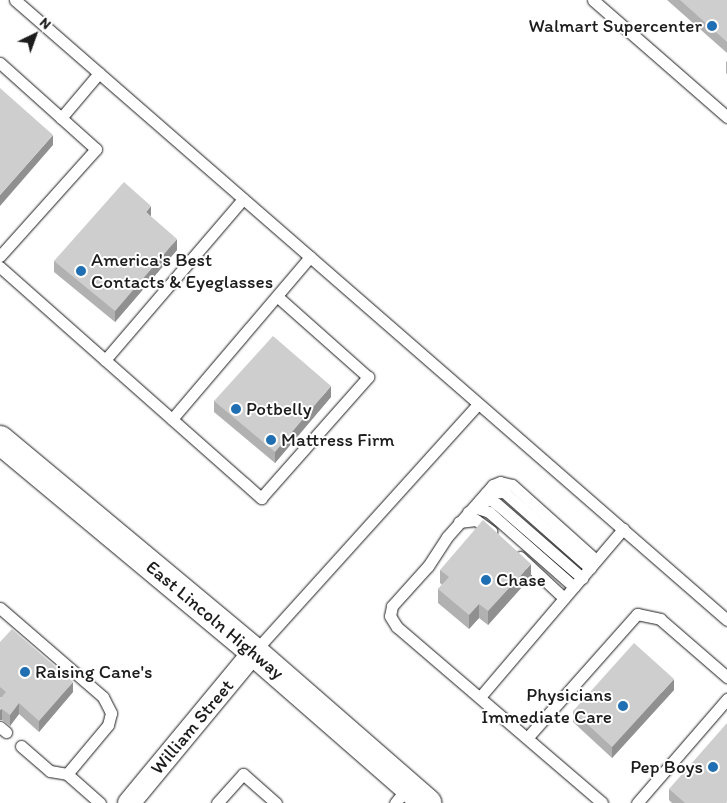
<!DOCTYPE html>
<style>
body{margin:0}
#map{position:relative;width:727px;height:803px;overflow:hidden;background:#fff;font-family:Itim,sans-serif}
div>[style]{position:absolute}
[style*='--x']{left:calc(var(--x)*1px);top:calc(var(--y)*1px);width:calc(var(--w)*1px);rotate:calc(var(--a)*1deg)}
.roads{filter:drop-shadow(0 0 1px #1c1c1c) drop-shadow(0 0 1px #1c1c1c)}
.lane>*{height:11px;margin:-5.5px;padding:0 5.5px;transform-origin:5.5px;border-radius:5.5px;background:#fff}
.street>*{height:22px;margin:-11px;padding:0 11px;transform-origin:11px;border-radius:11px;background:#fff}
.primary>*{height:28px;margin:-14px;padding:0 14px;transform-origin:14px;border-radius:14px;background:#fff}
.wall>*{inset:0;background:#b1b1b1}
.shaded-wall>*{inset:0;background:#909090}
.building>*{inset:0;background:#cecece}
.dots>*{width:14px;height:14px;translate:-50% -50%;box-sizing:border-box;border:2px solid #fff;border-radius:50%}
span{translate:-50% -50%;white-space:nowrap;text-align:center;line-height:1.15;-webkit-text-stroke:4px #fff;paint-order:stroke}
.poi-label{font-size:19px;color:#1c1c1c}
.right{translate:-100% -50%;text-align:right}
.left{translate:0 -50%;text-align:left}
.street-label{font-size:19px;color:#1c1c1c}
.north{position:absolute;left:10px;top:10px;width:50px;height:50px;-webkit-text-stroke:4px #fff;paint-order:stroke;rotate:42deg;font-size:14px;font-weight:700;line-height:20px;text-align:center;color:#1c1c1c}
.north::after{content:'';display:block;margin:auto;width:18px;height:22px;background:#1c1c1c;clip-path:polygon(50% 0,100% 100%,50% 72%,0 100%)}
</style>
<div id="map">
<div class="roads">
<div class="lane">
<i style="--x:15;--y:0;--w:944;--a:41.05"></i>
<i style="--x:593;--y:0;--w:178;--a:41.1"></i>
<i style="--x:0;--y:63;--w:129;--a:41.9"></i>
<i style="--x:96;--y:149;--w:144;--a:131.9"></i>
<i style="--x:61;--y:118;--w:59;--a:-49.8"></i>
<i style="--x:0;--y:267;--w:349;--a:41.5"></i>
<i style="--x:261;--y:498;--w:162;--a:-48.5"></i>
<i style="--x:368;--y:377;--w:120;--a:-138.4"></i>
<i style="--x:105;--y:360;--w:212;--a:-49.4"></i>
<i style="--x:172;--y:419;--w:213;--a:-49.6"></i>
<i style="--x:486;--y:493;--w:18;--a:-3"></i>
<i style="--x:504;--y:492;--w:115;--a:41.5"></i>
<i style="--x:479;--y:501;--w:12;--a:-5"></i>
<i style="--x:491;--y:500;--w:7;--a:34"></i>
<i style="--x:497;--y:504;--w:113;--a:41"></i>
<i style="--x:468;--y:512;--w:10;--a:-24"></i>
<i style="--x:477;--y:508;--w:13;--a:18"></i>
<i style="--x:489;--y:512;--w:113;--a:41.4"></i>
<i style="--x:459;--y:522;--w:17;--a:-7"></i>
<i style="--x:476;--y:520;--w:19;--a:36"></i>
<i style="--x:520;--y:557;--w:60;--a:43"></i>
<i style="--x:596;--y:560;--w:113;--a:-138.2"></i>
<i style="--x:512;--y:485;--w:12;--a:-166"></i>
<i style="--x:500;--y:482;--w:8;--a:157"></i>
<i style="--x:493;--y:485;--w:69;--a:131.5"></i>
<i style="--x:447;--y:537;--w:35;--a:123"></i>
<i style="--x:428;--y:566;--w:54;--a:132"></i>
<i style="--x:392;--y:606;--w:10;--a:101"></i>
<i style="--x:390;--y:616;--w:13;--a:58"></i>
<i style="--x:397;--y:627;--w:270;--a:40.6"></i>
<i style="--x:0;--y:608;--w:136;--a:40.8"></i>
<i style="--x:103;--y:697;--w:18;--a:63"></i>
<i style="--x:111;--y:713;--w:12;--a:104"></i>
<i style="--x:108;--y:725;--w:64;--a:129.9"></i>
<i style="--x:67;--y:774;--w:44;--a:41.3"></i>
<i style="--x:254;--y:652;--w:334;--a:-47.9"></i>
<i style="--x:480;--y:697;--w:221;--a:-49.6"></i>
<i style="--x:0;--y:727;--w:8;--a:40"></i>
<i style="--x:527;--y:738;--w:166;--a:-48.4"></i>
<i style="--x:637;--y:614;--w:24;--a:12"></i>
<i style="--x:660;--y:619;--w:89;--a:40.9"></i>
<i style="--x:21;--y:746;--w:38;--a:41"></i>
<i style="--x:50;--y:771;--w:17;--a:10"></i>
<i style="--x:217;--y:803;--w:39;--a:-48"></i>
<i style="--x:243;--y:774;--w:44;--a:41.3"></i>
<i style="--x:395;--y:803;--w:21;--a:-51"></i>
<i style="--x:637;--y:803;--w:138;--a:-49.1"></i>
</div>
<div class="street">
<i style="--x:129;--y:803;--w:196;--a:-50.4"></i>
</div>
<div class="primary">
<i style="--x:0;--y:440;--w:331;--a:39.8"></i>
<i style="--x:254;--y:652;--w:230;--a:41.1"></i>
</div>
</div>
<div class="wall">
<i style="clip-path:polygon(667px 0,727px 0,727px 53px)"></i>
<i style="clip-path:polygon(727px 61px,727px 74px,726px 73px,726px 62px)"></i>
<i style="clip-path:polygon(151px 217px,177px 250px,115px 322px,54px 272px,54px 261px)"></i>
<i style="clip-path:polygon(331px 397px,275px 463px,214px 412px,214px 401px)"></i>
<i style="clip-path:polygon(440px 570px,531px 577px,488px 625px,479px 618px,469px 629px,438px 603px,438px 589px,442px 585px,440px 583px)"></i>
<i style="clip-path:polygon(0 642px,73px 692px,39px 732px,19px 714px,10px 726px,2px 720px,0 720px,0 699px,1px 698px,0 697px)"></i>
<i style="clip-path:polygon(674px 690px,612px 758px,573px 722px,573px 711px)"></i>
<i style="clip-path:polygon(669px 789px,727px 803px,672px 803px,669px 800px)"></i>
</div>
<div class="shaded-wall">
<i style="clip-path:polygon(53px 135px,53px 145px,0 206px,0 195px)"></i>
<i style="clip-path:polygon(151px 206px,151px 217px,146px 212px)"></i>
<i style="clip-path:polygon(177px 239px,177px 250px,115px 322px,115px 311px)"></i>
<i style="clip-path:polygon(331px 386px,331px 397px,275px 463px,275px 452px)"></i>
<i style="clip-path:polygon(531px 564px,531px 577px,488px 625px,488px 611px)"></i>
<i style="clip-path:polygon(479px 604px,479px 618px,469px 629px,469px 615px)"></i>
<i style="clip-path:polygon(674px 679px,674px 690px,612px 758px,612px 747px)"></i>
<i style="clip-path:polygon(73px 682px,73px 692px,39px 732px,39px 721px)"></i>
<i style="clip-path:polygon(19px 703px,19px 714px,10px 726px,10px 715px)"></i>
<i style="clip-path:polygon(2px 709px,2px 720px,0 720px,0 710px)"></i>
</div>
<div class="building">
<i style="clip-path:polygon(680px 0,727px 0,727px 42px)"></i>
<i style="clip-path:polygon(0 88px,53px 135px,0 195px)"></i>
<i style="clip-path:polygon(124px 182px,151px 206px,146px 212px,177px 239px,115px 311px,54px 261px)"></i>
<i style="clip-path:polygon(273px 336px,331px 386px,275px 452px,214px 401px)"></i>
<i style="clip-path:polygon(483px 520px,531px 564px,488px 611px,479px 604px,469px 615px,438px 589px,449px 577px,440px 570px)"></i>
<i style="clip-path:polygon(12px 629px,73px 682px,39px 721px,19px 703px,10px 715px,2px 709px,0 710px,0 699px,6px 692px,0 687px,0 642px)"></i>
<i style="clip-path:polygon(634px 643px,674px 679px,612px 747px,573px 711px)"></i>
<i style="clip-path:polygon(727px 723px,727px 802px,726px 803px,685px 803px,669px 789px)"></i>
</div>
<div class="dots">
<i style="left:712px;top:26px;background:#1f6fb2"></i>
<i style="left:81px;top:271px;background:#1f6fb2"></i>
<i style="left:236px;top:409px;background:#1f6fb2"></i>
<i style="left:271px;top:440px;background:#1f6fb2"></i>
<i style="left:486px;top:580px;background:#1f6fb2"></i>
<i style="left:25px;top:672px;background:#1f6fb2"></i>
<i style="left:623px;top:706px;background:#1f6fb2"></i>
<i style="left:713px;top:767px;background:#1f6fb2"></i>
</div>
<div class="poi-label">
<span class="right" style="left:702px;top:26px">Walmart Supercenter</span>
<span class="left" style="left:91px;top:271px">America's Best<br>Contacts &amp; Eyeglasses</span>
<span class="left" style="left:246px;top:409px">Potbelly</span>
<span class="left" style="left:281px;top:440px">Mattress Firm</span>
<span class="left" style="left:496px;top:580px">Chase</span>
<span class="left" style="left:35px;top:672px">Raising Cane's</span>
<span class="right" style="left:612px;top:706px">Physicians<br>Immediate Care</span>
<span class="right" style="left:703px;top:767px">Pep Boys</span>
</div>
<div class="street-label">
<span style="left:215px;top:620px;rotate:40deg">East Lincoln Highway</span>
<span style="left:192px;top:727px;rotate:-50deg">William Street</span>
</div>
<div class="north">N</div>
</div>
